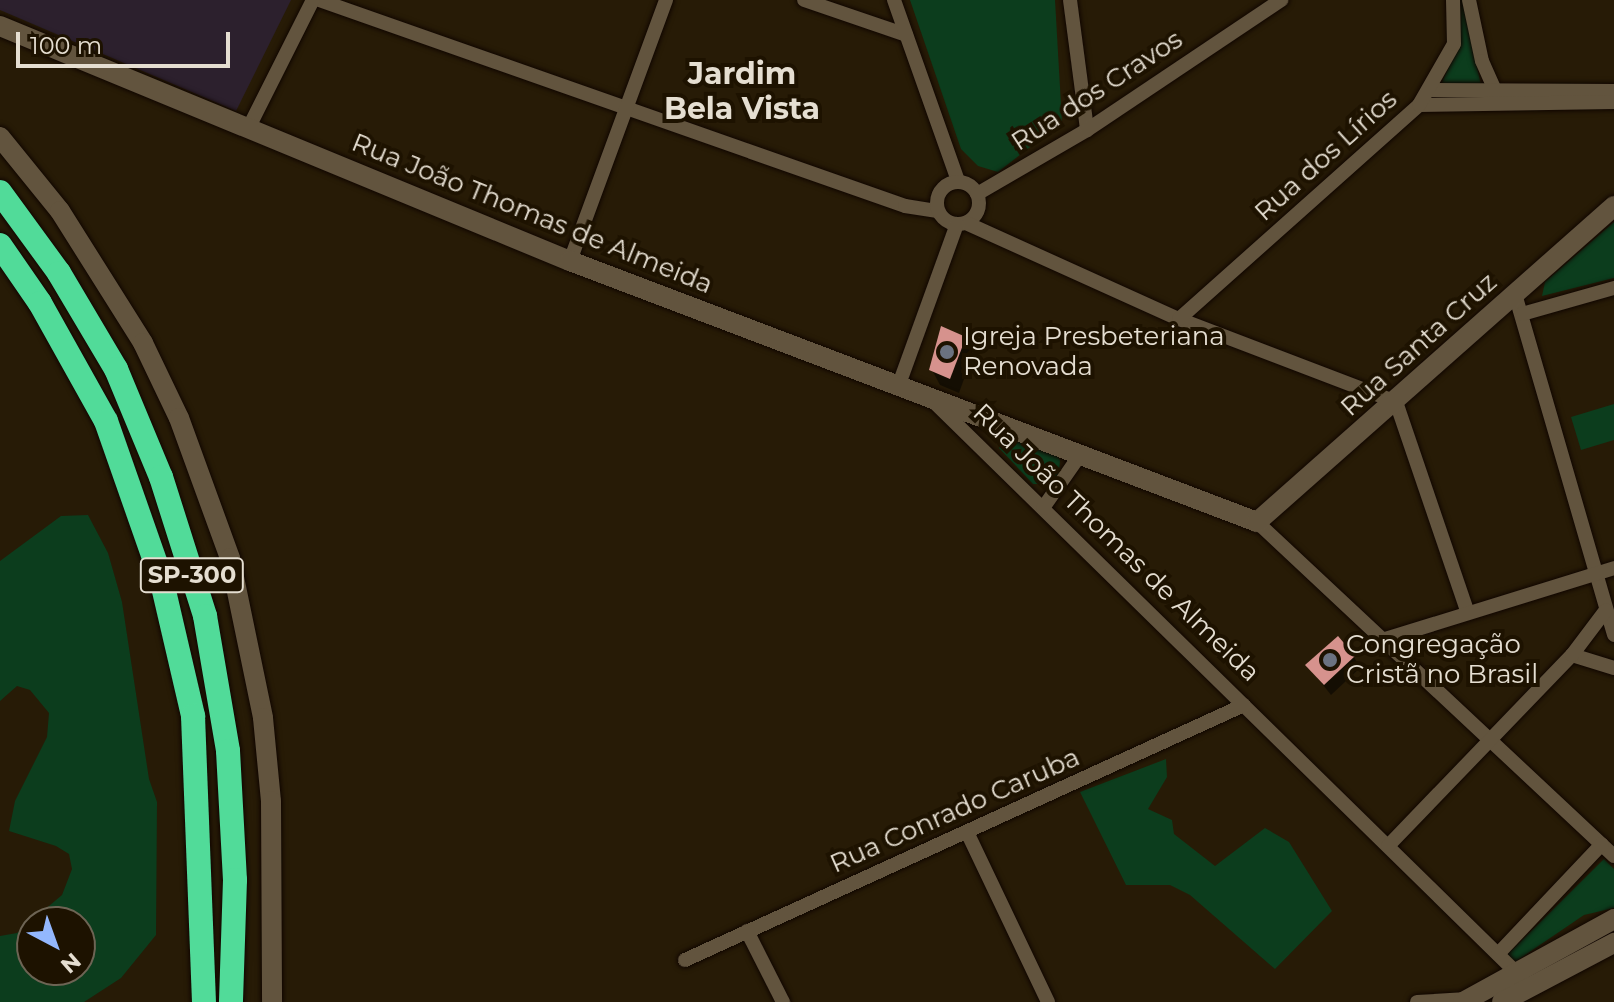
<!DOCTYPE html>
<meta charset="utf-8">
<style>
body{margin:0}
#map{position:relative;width:1614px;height:1002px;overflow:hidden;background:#271b06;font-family:Montserrat,sans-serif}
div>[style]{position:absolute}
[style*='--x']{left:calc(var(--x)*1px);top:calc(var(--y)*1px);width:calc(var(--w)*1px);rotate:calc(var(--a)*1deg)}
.industrial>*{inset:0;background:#2c202d}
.green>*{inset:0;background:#0c3d1d}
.shadow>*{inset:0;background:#0007}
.building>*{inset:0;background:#d6928d}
.roads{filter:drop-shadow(0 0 2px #100600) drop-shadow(0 0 2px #100600)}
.street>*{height:14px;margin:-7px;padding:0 7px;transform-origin:7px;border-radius:7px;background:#62543e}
.street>.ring{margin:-7px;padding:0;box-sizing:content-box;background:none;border:14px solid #62543e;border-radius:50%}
.secondary>*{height:20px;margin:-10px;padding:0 10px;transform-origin:10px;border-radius:10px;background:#62543e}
.highway>*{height:24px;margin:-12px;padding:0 12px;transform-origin:12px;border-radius:12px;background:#51db99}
.dots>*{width:22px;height:22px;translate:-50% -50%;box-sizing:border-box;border:4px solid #1d1200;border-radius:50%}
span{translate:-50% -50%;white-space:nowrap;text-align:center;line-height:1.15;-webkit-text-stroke:8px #1d1200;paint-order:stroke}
.shield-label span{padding:2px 6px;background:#1d1200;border:2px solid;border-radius:6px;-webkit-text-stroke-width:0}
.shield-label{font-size:24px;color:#e5ded1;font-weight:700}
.street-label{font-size:26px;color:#e5ded1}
.poi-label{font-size:26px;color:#e5ded1}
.left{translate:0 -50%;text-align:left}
.quarter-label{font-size:30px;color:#e5ded1;font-weight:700}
.north{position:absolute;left:16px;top:906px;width:80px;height:80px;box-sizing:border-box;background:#1d1200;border:2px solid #6d6454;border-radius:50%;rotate:139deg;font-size:22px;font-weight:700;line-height:32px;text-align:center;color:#e5ded1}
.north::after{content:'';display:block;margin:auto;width:28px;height:36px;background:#93b7fd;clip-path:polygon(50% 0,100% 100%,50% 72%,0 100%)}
.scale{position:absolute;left:16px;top:32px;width:214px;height:36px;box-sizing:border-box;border:4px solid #e5ded1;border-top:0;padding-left:10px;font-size:24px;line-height:28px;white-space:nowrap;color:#e5ded1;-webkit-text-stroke:6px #1d1200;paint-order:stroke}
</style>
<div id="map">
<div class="industrial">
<i style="clip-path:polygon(0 0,291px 0,236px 111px,0 10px)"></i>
</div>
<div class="green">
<i style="clip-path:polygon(910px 0,1055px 0,1062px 122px,998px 172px,978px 166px,961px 149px)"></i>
<i style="clip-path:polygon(1455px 0,1462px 0,1481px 85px,1441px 84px,1455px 54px)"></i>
<i style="clip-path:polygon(1614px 222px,1614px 278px,1542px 296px,1545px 282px)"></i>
<i style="clip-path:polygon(1614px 404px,1614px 440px,1581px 450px,1571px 417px)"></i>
<i style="clip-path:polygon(1008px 435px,1054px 452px,1060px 460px,1059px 473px,1051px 484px,1033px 484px,999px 448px,1001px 437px)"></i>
<i style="clip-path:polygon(evenodd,88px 515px,108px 553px,122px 602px,149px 779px,157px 802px,156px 935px,121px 978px,84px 1002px,0 1002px,0 936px,17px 933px,62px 895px,72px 869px,69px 854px,56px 846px,9px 831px,15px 801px,47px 737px,49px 713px,30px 690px,17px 686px,0 701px,0 561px,61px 516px,88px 515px,32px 922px,80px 922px,80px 970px,32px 970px,32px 922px)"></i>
<i style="clip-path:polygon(1166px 759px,1167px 777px,1148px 809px,1172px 820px,1174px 834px,1215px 866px,1265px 828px,1289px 842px,1332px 911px,1275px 969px,1190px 895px,1170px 885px,1126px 885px,1080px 792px)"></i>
<i style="clip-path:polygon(1604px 859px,1614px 869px,1614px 908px,1584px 915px,1515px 962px,1507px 955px)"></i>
</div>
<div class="shadow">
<i style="clip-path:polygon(964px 339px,973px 354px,959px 393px,940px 385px,932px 370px)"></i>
<i style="clip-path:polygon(1354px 657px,1360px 668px,1331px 695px,1308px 666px)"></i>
</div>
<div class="building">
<i style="clip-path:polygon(941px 326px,966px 337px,950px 379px,929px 370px)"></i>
<i style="clip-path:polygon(1338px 636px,1355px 656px,1324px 685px,1305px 665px)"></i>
</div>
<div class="roads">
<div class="street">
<i style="--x:319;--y:0;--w:621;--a:19.37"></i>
<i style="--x:905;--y:206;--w:33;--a:9"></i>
<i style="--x:804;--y:0;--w:108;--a:18.9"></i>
<i style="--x:894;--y:0;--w:192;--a:70.5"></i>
<i style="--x:1070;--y:0;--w:131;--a:82.5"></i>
<i style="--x:1469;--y:0;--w:62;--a:78"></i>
<i style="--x:1482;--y:61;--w:32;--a:66"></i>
<i style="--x:1431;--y:90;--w:183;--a:0.3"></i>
<i style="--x:1419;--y:105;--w:195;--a:-0.9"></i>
<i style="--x:248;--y:129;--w:144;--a:-63.3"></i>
<i class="ring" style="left:937px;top:182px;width:28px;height:28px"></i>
<i style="--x:977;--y:194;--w:127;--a:-30.2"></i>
<i style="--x:1087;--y:130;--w:234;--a:-33.8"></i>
<i style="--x:966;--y:223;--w:234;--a:24.3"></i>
<i style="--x:1179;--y:319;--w:232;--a:20.9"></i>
<i style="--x:1396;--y:402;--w:221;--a:71.2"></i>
<i style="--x:570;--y:261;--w:278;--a:-69.8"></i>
<i style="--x:1515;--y:294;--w:355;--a:73.8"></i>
<i style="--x:1522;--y:314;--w:96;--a:-15.8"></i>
<i style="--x:1179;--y:319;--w:322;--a:-41.7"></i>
<i style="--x:1419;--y:105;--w:70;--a:-60.2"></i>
<i style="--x:1454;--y:44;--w:44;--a:-91.3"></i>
<i style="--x:898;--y:387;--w:173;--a:-70.1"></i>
<i style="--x:935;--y:403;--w:823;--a:44.41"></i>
<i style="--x:1043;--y:508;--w:65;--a:-55.1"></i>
<i style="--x:1257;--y:522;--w:489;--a:43.1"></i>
<i style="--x:1382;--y:640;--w:243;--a:-17.2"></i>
<i style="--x:1572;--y:655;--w:44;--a:17.2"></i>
<i style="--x:967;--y:832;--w:188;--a:64.5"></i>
<i style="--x:1388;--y:846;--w:265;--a:-46.1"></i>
<i style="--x:1572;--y:655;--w:56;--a:-52.9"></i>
<i style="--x:747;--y:931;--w:80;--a:63.1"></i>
<i style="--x:1498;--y:954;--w:151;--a:-46.6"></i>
<i style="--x:685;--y:960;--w:614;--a:-24.52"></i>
<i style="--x:1417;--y:1002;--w:50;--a:-3.4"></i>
</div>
<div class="secondary">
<i style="--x:0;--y:26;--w:617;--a:22.41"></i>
<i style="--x:570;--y:261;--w:735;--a:20.8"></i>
<i style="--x:1257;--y:522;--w:477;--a:-41.5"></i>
<i style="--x:0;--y:137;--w:95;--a:51"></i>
<i style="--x:60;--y:211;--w:156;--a:57.8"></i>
<i style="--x:143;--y:343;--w:83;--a:64.4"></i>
<i style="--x:179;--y:418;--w:149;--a:70"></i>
<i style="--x:230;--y:558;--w:163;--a:78.3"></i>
<i style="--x:263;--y:718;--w:83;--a:84.5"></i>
<i style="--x:271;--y:801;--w:201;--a:89.7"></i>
<i style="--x:1463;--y:1002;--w:172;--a:-28.8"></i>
<i style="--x:1502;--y:1002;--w:127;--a:-27.8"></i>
</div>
<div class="highway">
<i style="--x:0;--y:192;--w:100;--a:53.9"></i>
<i style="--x:59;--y:273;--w:112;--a:59.3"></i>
<i style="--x:116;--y:369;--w:117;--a:67.4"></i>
<i style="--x:161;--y:477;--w:146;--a:72.4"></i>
<i style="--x:205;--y:616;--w:137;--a:80.3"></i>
<i style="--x:228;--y:751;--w:129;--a:86.9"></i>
<i style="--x:235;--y:880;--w:122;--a:91.9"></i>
<i style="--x:0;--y:245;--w:70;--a:55.4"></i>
<i style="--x:40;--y:303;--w:135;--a:60.8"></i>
<i style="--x:106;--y:421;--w:166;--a:70.7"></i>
<i style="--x:161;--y:578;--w:142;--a:76.9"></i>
<i style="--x:193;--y:716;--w:286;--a:87.8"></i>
</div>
</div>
<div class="dots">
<i style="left:947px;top:352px;background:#6b7280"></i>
<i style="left:1330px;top:660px;background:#6b7280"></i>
</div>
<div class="shield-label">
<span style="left:192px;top:575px">SP-300</span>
</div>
<div class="street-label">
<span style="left:1097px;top:91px;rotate:-33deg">Rua dos Cravos</span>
<span style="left:1326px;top:156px;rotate:-42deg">Rua dos Lírios</span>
<span style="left:532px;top:214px;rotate:22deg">Rua João Thomas de Almeida</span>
<span style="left:1419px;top:345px;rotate:-42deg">Rua Santa Cruz</span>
<span style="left:1116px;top:543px;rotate:44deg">Rua João Thomas de Almeida</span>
<span style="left:955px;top:811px;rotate:-24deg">Rua Conrado Caruba</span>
</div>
<div class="poi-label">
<span class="left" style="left:963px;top:352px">Igreja Presbeteriana<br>Renovada</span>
<span class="left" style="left:1346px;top:660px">Congregação<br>Cristã no Brasil</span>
</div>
<div class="quarter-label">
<span style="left:742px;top:91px">Jardim<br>Bela Vista</span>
</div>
<div class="north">N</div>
<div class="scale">100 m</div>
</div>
